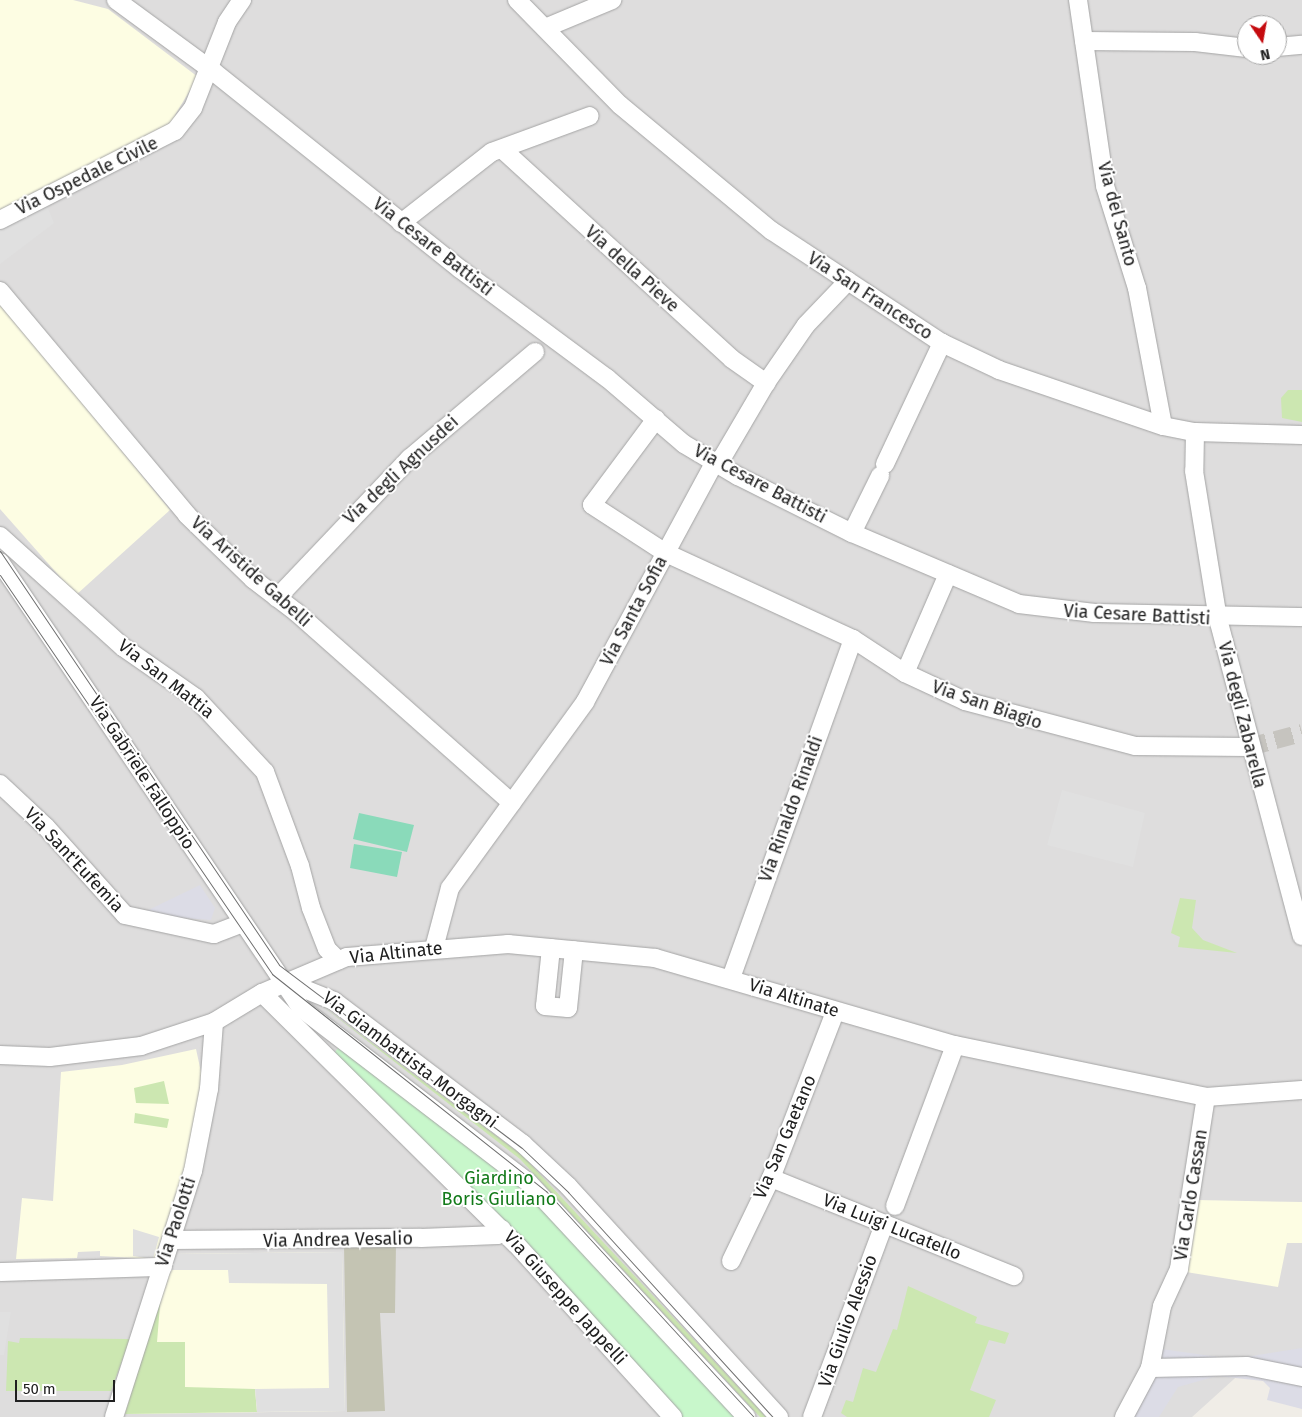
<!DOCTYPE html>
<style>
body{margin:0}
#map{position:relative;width:1302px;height:1417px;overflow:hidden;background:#f0ede7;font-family:"Fira Sans",sans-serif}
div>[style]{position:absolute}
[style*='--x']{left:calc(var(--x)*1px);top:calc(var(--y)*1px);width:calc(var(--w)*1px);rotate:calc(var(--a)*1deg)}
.residential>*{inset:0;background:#dedddd}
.education>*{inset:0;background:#fdfde3}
.construction>*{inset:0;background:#c4c4b3}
.grass>*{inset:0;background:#cce7b1}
.park>*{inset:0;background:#c8f7cb}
.pitch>*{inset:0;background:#8adaba}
.parking>*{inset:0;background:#e0e0e0}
.plaza>*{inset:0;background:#dcdce6}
.minor-tunnel>*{height:18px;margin-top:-9px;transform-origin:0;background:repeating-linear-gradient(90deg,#c6c4bf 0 18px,transparent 0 27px)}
.roads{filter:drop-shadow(0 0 1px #a4a4a4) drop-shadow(0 0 1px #a4a4a4)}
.minor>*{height:18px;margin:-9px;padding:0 9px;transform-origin:9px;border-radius:9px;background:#fff}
.tram>*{height:1px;margin:-0.5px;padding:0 0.5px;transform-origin:0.5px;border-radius:0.5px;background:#6e6e6e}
span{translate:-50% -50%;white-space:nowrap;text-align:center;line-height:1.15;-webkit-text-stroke:4px #fff;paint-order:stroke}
.street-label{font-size:18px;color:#202020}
.park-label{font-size:18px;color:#127a19}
.north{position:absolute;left:1237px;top:15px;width:50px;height:50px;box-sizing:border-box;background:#fff;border:1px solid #a6a6a6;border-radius:50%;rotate:168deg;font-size:14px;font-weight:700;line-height:20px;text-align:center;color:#202020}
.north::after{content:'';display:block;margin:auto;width:18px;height:22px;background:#c50b0f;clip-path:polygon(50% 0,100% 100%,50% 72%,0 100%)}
.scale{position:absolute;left:15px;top:1380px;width:100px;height:22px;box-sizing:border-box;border:2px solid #202020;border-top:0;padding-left:6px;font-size:15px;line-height:18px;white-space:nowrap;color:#202020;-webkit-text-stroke:4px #fff;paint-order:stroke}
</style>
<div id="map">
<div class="residential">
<i style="clip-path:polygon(evenodd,0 0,1302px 0,1302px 1390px,1244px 1370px,1192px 1417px,0 1417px,0 0,1247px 25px,1277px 25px,1277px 55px,1247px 55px,1247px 25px)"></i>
</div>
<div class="education">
<i style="clip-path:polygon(0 0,73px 0,108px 9px,198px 77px,175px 115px,178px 119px,156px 136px,0 211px)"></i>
<i style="clip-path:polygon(0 302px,170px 510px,76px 595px,0 509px)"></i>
<i style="clip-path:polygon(196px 1049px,201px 1072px,199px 1105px,186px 1170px,154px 1259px,100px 1256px,100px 1251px,78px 1252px,77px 1258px,16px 1259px,22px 1198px,53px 1201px,61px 1072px,122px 1065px)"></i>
<i style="clip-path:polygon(1197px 1200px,1302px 1202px,1302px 1243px,1287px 1243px,1278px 1287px,1186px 1272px)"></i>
<i style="clip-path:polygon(342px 1252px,345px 1411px,125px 1414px,171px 1254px)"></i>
</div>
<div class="construction">
<i style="clip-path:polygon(396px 1244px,395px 1313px,380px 1313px,385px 1411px,347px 1412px,344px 1246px)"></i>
</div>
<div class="grass">
<i style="clip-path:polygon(1288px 390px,1302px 390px,1302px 422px,1282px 418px,1281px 398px)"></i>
<i style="clip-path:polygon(1180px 898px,1196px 900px,1192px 928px,1203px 940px,1237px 953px,1178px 947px,1180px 937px,1171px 933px)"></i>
<i style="clip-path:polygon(316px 1001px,523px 1156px,766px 1417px,760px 1417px,520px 1159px)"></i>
<i style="clip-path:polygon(164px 1081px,169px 1104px,136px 1103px,134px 1088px)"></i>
<i style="clip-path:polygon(135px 1113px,169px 1119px,167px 1128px,134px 1123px)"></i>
<i style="clip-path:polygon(908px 1286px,977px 1317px,975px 1323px,1009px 1333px,1005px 1344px,989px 1340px,970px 1390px,996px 1400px,989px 1417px,847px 1417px,841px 1413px,846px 1400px,853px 1402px,863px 1368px,876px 1372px,893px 1329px,897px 1330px)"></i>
<i style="clip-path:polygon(161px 1293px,157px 1342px,185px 1342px,185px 1387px,255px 1389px,257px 1412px,125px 1414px)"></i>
<i style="clip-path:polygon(20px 1338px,130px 1339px,111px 1391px,6px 1391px,8px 1341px,19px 1343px)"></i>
</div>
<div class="park">
<i style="clip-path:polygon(344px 1040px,514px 1173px,741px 1417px,680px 1417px,332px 1056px)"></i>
</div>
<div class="pitch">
<i style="clip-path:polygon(359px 813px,414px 825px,407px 852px,353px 839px)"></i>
<i style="clip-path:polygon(354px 844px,402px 852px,397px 877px,350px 868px)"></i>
</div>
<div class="parking">
<i style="clip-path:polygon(45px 201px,54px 223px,0 264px,0 227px)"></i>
<i style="clip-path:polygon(1062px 790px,1145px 813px,1133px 867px,1047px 845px)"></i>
<i style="clip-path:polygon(133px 1229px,159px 1237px,153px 1259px,133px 1256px)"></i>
<i style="clip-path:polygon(342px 1252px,345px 1411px,257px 1412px,255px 1389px,329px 1388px,327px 1284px,229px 1283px,228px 1270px,167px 1270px,171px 1254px)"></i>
<i style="clip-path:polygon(0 1312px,11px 1312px,4px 1355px,0 1355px)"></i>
</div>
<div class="plaza">
<i style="clip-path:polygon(200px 885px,215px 908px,211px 920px,138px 915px)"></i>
<i style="clip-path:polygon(1147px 1347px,1233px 1359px,1302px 1348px,1302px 1409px,1267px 1400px,1270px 1388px,1263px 1381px,1217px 1376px,1178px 1387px,1159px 1417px,1119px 1417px,1139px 1378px)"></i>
</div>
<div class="minor-tunnel">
<i style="--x:1249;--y:747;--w:55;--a:-14.8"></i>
</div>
<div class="roads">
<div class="minor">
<i style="--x:116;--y:0;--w:122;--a:36.3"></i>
<i style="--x:214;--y:72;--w:315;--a:38.7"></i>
<i style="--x:460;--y:269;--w:183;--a:36.6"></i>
<i style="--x:607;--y:378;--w:101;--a:40.6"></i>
<i style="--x:684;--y:444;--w:63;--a:30.7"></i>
<i style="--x:738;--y:476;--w:127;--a:26.6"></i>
<i style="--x:852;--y:533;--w:181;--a:23"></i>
<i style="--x:1019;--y:604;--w:76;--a:6.8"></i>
<i style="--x:1094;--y:613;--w:208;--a:1.1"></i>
<i style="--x:517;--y:0;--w:147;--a:45.6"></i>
<i style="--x:620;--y:105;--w:197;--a:39.7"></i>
<i style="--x:772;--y:231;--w:204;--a:33.4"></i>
<i style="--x:942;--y:343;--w:63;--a:25.3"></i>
<i style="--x:999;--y:370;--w:173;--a:18.9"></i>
<i style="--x:1163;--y:426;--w:33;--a:11"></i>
<i style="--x:1195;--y:432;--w:107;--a:1.6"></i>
<i style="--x:1078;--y:0;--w:188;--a:81.7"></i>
<i style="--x:1105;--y:186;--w:107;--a:72.6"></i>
<i style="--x:1137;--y:288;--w:140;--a:79.3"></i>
<i style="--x:545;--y:28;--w:73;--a:-22.7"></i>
<i style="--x:1084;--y:41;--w:111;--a:0.5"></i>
<i style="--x:1195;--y:42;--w:52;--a:6.6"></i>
<i style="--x:1277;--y:47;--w:25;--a:-5"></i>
<i style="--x:502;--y:149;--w:311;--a:42.4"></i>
<i style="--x:732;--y:359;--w:42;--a:35.2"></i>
<i style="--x:0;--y:220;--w:196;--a:-27"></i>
<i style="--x:175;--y:131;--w:29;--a:-52"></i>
<i style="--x:193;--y:108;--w:92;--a:-68.4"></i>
<i style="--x:227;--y:22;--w:27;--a:-56"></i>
<i style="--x:401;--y:223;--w:115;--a:-38"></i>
<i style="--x:492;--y:152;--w:104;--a:-20.2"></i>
<i style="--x:0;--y:291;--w:292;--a:50.1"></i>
<i style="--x:187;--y:515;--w:92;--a:44.1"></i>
<i style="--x:253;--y:579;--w:54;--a:37.5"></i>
<i style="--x:296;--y:612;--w:288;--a:41.5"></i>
<i style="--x:656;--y:419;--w:107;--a:126.7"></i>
<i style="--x:592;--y:505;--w:88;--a:33"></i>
<i style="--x:666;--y:553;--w:206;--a:24.7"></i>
<i style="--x:853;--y:639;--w:62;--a:33.2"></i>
<i style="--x:905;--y:673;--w:66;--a:25"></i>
<i style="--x:965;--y:701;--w:176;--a:14.8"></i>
<i style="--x:1135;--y:746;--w:114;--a:0.5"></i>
<i style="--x:1195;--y:432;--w:39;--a:91"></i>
<i style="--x:1194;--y:471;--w:150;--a:80.8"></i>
<i style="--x:1218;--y:619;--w:328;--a:75.2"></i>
<i style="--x:885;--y:464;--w:134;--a:-64.8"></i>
<i style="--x:852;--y:533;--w:64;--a:-63.8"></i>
<i style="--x:0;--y:536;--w:166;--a:42.1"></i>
<i style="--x:123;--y:647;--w:89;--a:34.9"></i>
<i style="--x:196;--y:698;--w:101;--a:47"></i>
<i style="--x:265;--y:772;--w:100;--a:69.6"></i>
<i style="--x:300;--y:866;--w:43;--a:75.3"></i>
<i style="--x:311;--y:908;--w:44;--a:68.7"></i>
<i style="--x:327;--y:949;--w:16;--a:45"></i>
<i style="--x:0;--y:562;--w:538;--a:55.99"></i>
<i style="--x:301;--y:1008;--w:286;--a:37.5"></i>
<i style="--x:528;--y:1182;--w:321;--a:47.1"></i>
<i style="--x:277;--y:598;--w:193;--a:-46.5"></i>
<i style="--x:410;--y:458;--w:164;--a:-40.3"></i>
<i style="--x:905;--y:673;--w:108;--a:-66.5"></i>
<i style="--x:0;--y:784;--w:63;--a:43.1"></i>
<i style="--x:46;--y:827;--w:118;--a:48.1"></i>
<i style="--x:125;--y:915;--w:91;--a:12.1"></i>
<i style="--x:214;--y:934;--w:30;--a:-21"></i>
<i style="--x:434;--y:948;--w:62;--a:-75.1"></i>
<i style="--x:450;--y:888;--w:230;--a:-54"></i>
<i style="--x:585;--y:702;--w:272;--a:-61.6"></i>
<i style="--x:714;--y:463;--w:9;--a:-32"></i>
<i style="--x:722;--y:458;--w:87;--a:-59.6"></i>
<i style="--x:766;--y:383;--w:70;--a:-55.4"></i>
<i style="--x:806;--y:325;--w:61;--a:-46.3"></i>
<i style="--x:551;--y:948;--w:58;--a:95.9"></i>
<i style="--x:545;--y:1006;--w:23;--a:5"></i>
<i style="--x:568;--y:1008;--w:58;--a:-84.1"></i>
<i style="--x:731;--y:978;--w:360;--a:-70.2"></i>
<i style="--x:287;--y:982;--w:51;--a:22"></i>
<i style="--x:334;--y:1001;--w:237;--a:37.1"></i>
<i style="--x:523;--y:1144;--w:62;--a:43"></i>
<i style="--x:568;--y:1186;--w:313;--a:47.6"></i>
<i style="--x:262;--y:993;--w:357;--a:44.7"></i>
<i style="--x:516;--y:1244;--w:234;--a:47.8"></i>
<i style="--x:0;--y:1055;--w:50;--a:2.3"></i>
<i style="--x:50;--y:1057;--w:92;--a:-6.9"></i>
<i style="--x:141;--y:1046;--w:77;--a:-18.2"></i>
<i style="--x:214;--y:1022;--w:56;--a:-31.1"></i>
<i style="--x:262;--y:993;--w:92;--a:-23"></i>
<i style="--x:347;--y:957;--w:162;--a:-4.6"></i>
<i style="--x:508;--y:944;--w:148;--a:5.4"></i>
<i style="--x:655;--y:958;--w:312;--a:16.2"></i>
<i style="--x:955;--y:1045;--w:256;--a:11.7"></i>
<i style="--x:1206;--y:1097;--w:96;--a:-4.2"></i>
<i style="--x:771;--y:1178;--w:262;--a:22"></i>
<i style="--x:895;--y:1206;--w:165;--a:-69.5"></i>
<i style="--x:171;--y:1240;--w:250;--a:-0.5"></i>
<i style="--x:421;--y:1238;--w:77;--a:-2.2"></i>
<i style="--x:498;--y:1235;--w:7;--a:-56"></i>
<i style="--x:731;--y:1261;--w:92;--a:-64.3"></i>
<i style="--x:771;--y:1178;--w:178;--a:-68.9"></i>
<i style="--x:0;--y:1272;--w:163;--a:-1.8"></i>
<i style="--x:1150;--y:1368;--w:97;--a:-1.2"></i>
<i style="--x:1247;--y:1366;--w:56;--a:11.3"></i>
<i style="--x:114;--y:1417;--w:258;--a:-72.2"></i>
<i style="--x:193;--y:1171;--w:84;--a:-79"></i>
<i style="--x:209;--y:1089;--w:67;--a:-85.7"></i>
<i style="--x:812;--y:1417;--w:206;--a:-69.5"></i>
<i style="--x:1124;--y:1417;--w:55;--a:-62"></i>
<i style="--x:1150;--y:1368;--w:63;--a:-79"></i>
<i style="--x:1162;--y:1306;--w:41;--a:-65.3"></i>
<i style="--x:1179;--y:1269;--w:174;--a:-81.1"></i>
</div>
</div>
<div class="tram">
<i style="--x:0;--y:551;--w:499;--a:56"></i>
<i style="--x:279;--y:965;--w:304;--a:37"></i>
<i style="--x:522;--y:1148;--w:64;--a:43.7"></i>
<i style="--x:568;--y:1192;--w:304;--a:47.7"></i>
<i style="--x:0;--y:575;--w:483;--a:55.7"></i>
<i style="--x:272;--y:974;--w:350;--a:38.4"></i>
<i style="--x:546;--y:1191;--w:307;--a:47.4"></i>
</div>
<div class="street-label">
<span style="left:87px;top:176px;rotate:-26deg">Via Ospedale Civile</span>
<span style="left:1117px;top:214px;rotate:75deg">Via del Santo</span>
<span style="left:433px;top:247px;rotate:38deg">Via Cesare Battisti</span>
<span style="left:632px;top:269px;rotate:42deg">Via della Pieve</span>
<span style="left:870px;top:296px;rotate:33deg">Via San Francesco</span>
<span style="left:401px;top:470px;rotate:-43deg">Via degli Agnusdei</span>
<span style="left:760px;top:484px;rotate:28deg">Via Cesare Battisti</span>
<span style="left:251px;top:572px;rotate:42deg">Via Aristide Gabelli</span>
<span style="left:634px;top:611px;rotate:-62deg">Via Santa Sofia</span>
<span style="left:1137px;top:615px;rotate:3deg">Via Cesare Battisti</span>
<span style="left:166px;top:679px;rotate:38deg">Via San Mattia</span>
<span style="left:987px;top:705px;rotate:19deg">Via San Biagio</span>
<span style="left:1242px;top:715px;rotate:76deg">Via degli Zabarella</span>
<span style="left:142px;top:773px;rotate:57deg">Via Gabriele Falloppio</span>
<span style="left:791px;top:809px;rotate:-70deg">Via Rinaldo Rinaldi</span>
<span style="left:74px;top:860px;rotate:47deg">Via Sant'Eufemia</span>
<span style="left:396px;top:953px;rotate:-6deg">Via Altinate</span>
<span style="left:794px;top:998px;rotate:17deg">Via Altinate</span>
<span style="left:410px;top:1060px;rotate:37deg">Via Giambattista Morgagni</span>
<span style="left:785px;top:1137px;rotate:-67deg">Via San Gaetano</span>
<span style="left:1191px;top:1195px;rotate:-81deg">Via Carlo Cassan</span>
<span style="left:176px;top:1222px;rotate:-72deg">Via Paolotti</span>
<span style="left:892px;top:1227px;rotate:22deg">Via Luigi Lucatello</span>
<span style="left:338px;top:1240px;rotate:-1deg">Via Andrea Vesalio</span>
<span style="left:565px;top:1298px;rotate:48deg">Via Giuseppe Jappelli</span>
<span style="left:848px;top:1321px;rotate:-70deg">Via Giulio Alessio</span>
</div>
<div class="park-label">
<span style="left:499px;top:1189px">Giardino<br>Boris Giuliano</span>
</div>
<div class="north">N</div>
<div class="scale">50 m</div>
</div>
